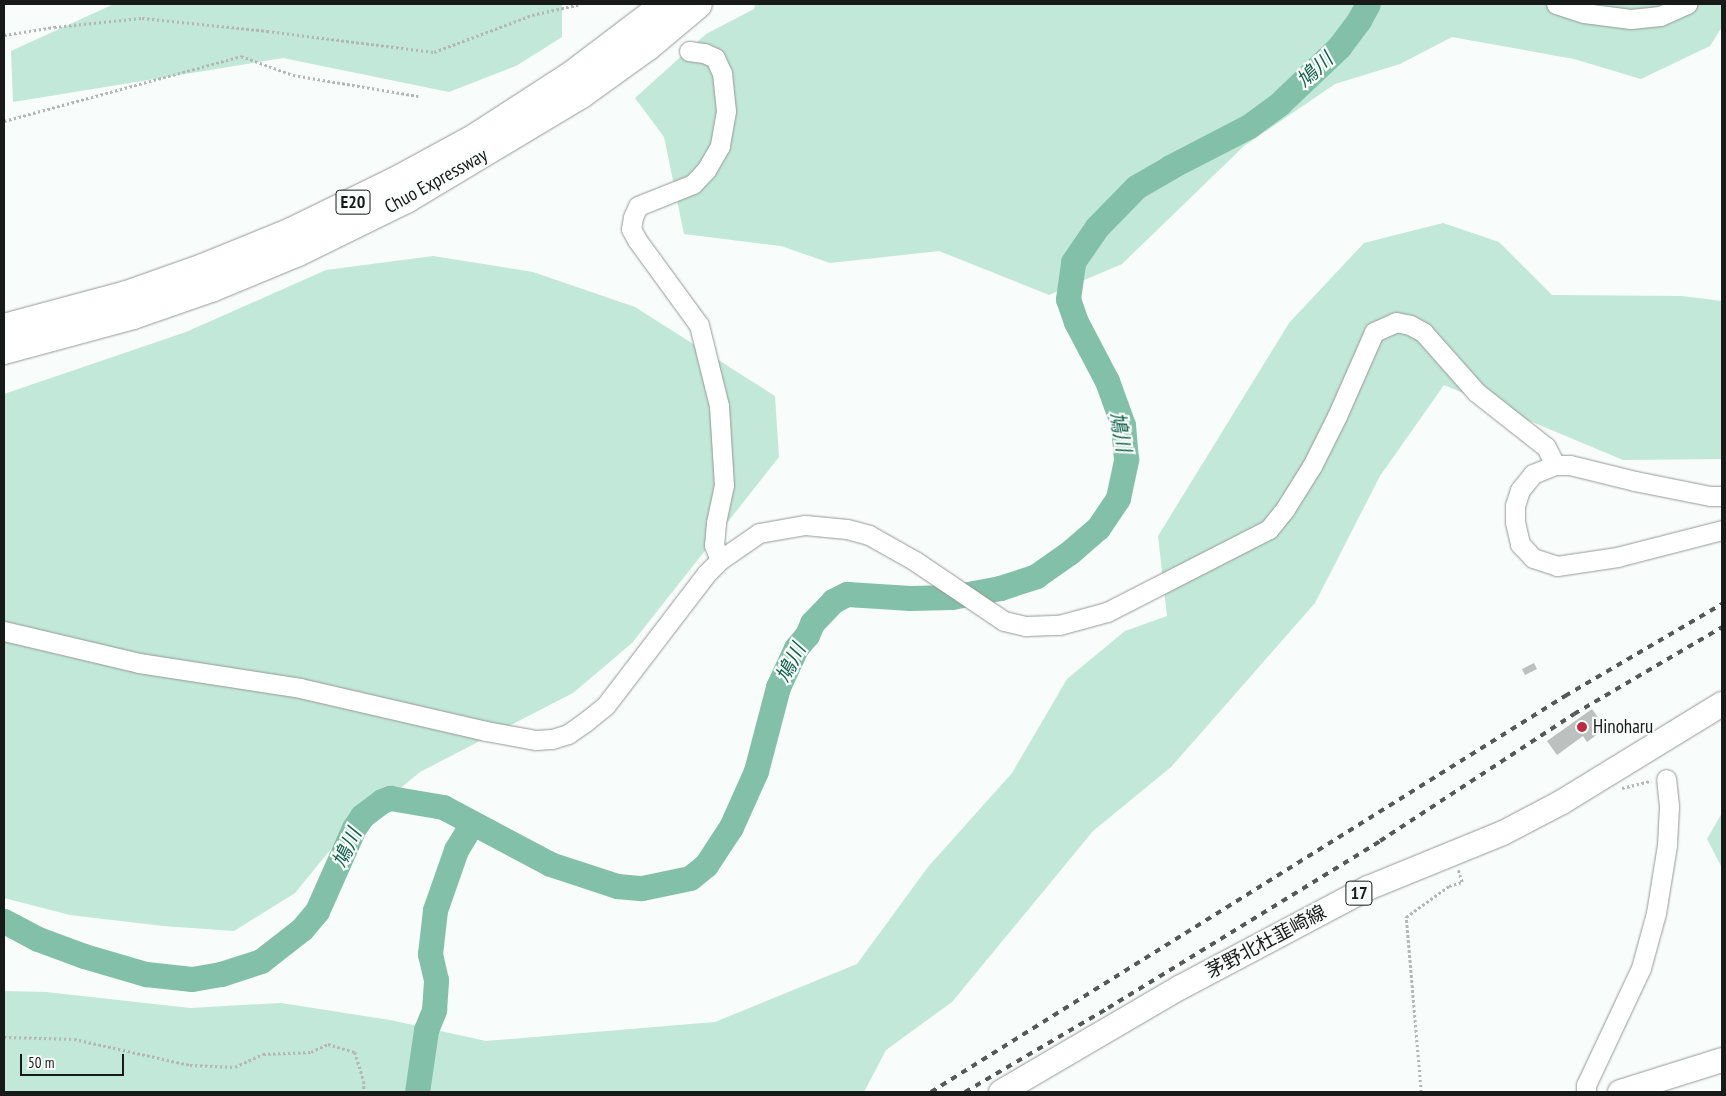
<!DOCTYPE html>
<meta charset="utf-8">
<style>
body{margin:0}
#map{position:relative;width:1726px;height:1096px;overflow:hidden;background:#f8fcfa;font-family:"PT Sans Narrow","Noto Sans JP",sans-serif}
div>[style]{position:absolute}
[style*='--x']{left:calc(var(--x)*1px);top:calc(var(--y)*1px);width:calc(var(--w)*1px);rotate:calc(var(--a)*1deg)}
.green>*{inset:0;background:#c1e8d8}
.river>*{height:25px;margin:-12.5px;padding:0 12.5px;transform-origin:12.5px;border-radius:12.5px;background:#82c0a9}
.building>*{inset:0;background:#bcc0be}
.path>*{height:2.5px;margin-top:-1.25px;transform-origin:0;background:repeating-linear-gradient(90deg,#b4b7b6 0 2.5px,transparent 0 5px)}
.roads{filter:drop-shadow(0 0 1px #959897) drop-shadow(0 0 1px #959897)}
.minor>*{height:19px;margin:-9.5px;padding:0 9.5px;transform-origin:9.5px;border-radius:9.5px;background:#fff}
.major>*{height:24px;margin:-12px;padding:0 12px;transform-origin:12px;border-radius:12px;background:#fff}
.highway>*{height:28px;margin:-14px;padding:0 14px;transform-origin:14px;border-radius:14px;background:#fff}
.rail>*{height:4px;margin-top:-2px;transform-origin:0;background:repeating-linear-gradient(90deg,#575958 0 6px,transparent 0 12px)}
.dots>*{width:14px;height:14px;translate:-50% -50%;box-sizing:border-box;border:2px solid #f8fcfa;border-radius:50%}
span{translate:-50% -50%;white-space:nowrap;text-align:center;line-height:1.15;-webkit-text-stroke:4.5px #f8fcfa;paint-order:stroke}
.shield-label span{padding:1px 4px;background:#f8fcfa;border:1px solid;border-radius:4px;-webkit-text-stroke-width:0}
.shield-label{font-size:18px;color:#181919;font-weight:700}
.street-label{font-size:19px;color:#181919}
.poi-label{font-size:19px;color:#181919}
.left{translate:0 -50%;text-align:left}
.water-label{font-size:20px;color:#13624b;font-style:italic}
.frame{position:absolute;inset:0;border:5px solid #181919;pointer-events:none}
.scale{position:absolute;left:20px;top:1054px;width:104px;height:22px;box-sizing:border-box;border:2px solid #181919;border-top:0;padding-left:6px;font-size:15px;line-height:18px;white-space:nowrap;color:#181919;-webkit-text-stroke:4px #f8fcfa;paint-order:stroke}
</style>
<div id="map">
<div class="green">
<i style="clip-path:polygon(114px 4px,562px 4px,562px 37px,516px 66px,449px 92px,283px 58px,13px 102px,11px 51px)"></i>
<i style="clip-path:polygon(755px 4px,1722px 4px,1722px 27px,1710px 46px,1641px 79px,1574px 59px,1452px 37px,1400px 64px,1335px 84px,1244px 146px,1122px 264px,1049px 295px,939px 251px,830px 263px,781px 246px,684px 234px,664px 137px,635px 98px,706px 34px,754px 9px)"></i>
<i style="clip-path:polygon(1443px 223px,1499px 242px,1552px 295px,1682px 296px,1722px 301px,1722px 459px,1623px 460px,1444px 385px,1380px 476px,1315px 603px,1171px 767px,1093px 831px,952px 1002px,886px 1050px,864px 1092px,4px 1092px,4px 991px,46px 992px,190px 1008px,281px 1003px,390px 1020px,486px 1041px,715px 1022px,857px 964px,928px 867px,1012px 773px,1067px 679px,1125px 631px,1167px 616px,1158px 536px,1289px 323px,1364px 243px)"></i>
<i style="clip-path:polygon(433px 256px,533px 272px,635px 307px,775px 396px,779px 457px,632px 643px,573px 693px,420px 772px,340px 838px,295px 893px,234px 931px,163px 926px,70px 915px,4px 898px,4px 394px,186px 332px,326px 270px)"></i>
<i style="clip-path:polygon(1722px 813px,1722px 868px,1707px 839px)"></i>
</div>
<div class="river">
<i style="--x:4;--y:921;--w:38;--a:28"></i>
<i style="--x:38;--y:939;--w:49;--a:20.3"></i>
<i style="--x:84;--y:956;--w:65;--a:16.2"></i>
<i style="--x:146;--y:974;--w:46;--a:6.2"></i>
<i style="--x:192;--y:979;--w:29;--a:-10"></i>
<i style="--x:221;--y:974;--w:42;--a:-18"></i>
<i style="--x:261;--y:961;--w:52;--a:-38"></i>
<i style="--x:302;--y:929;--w:23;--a:-50"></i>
<i style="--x:317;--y:911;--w:91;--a:-66"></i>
<i style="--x:354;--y:828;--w:14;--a:-56"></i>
<i style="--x:362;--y:816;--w:25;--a:-37"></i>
<i style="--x:382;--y:801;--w:9;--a:-21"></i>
<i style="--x:390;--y:798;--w:54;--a:9.6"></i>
<i style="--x:443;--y:807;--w:121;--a:28"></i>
<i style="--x:550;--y:864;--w:71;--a:18.2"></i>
<i style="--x:617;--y:886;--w:25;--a:5"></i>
<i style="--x:642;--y:888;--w:49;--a:-11.8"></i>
<i style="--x:690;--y:878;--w:21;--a:-39"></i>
<i style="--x:706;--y:865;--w:45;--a:-56.7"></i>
<i style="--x:731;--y:827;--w:61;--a:-65.9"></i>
<i style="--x:756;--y:771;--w:87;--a:-75.3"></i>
<i style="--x:778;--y:687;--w:43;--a:-65.2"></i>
<i style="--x:796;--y:648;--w:17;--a:-50"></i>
<i style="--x:807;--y:635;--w:13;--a:-67"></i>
<i style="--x:812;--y:623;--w:30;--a:-46"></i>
<i style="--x:833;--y:601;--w:16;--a:-27"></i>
<i style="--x:847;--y:594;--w:63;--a:3.6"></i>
<i style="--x:910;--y:598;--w:42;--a:-1.4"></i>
<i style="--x:952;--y:597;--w:49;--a:-10.6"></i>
<i style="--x:1000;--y:588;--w:38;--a:-18"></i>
<i style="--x:1036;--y:576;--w:40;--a:-34.9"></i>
<i style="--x:1069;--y:553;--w:38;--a:-41"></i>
<i style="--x:1098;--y:528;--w:36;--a:-56"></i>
<i style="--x:1118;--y:498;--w:40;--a:-78"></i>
<i style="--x:1126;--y:459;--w:34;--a:-95"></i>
<i style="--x:1123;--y:425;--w:47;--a:-110"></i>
<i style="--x:1107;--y:381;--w:67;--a:-117.7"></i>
<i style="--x:1076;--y:322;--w:24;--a:-109"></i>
<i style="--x:1068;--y:299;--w:37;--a:-82"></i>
<i style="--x:1073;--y:262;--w:42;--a:-55.6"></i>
<i style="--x:1097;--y:227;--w:56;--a:-45.7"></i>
<i style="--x:1136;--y:187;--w:39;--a:-30"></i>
<i style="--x:1170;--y:167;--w:89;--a:-27.4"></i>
<i style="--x:1249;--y:126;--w:37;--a:-36"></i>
<i style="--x:1279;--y:104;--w:83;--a:-43.5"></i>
<i style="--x:1339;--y:47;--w:34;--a:-53"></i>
<i style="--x:1359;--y:20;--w:18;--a:-61"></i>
<i style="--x:417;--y:1092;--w:63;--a:-81.7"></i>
<i style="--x:426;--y:1030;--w:22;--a:-68"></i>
<i style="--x:434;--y:1010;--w:30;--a:-86"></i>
<i style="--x:436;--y:980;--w:27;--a:-103"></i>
<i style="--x:430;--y:954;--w:44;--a:-83.5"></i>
<i style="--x:435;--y:910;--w:64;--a:-70.7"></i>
<i style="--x:456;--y:850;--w:31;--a:-59"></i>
</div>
<div class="building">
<i style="clip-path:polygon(1534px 663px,1537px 669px,1525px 675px,1522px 669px)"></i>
<i style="clip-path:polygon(1592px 709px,1606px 728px,1587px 742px,1583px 736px,1557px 755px,1547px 741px)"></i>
</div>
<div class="path">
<i style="--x:4;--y:35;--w:51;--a:-9.1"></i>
<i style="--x:54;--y:27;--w:88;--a:-5.8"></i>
<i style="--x:142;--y:18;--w:126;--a:5.9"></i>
<i style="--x:267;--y:31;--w:168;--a:7.2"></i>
<i style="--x:434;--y:52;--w:105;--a:-20.7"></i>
<i style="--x:532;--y:15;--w:50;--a:-12.7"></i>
<i style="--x:4;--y:121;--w:246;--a:-15.3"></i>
<i style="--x:241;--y:56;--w:55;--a:20.1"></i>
<i style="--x:293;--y:75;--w:127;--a:9.5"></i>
<i style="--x:1622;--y:788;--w:30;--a:-14"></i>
<i style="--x:4;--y:1037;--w:70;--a:1.6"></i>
<i style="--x:74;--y:1039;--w:119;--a:12.6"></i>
<i style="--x:190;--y:1065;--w:45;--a:2.5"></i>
<i style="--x:235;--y:1067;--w:31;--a:-25"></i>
<i style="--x:263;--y:1054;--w:48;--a:-2.4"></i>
<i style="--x:311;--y:1052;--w:19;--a:-25"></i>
<i style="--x:328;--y:1044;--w:28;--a:17"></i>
<i style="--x:355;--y:1052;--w:30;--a:73"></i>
<i style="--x:364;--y:1081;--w:11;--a:90"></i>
<i style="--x:1421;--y:1092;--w:176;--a:-94.9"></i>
<i style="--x:1406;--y:917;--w:53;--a:-35.8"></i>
<i style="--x:1449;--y:886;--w:14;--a:-17"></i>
<i style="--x:1462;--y:882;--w:13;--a:-108"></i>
</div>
<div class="roads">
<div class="minor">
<i style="--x:1556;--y:4;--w:29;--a:18"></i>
<i style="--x:1584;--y:13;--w:47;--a:7.3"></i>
<i style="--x:1631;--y:19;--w:29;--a:-6"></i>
<i style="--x:1660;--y:16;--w:30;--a:-24"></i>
<i style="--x:689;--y:51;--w:15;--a:8"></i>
<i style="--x:704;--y:53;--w:12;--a:24"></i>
<i style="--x:715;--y:58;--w:17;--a:65"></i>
<i style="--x:722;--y:73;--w:38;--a:84"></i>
<i style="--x:726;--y:111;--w:36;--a:100"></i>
<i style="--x:720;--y:146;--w:28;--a:120"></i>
<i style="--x:706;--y:170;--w:19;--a:133"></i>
<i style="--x:693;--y:184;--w:59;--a:158.2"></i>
<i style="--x:638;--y:206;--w:12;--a:114"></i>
<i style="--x:633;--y:217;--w:12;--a:99"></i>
<i style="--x:631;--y:229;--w:13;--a:61"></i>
<i style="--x:637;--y:240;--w:105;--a:53.9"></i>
<i style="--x:699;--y:325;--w:83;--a:76.1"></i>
<i style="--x:719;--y:406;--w:79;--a:86.4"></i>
<i style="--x:724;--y:485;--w:39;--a:102"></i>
<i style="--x:716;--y:523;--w:22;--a:95"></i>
<i style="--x:714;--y:545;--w:16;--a:68"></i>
<i style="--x:1722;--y:496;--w:12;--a:180"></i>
<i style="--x:1710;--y:496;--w:76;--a:-168.7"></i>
<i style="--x:1635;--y:481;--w:67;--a:-166.2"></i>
<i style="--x:1570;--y:465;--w:15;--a:180"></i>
<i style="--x:1555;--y:465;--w:24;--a:158"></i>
<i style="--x:1533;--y:474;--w:21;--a:129"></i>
<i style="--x:1520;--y:490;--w:16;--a:108"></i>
<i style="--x:1515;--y:505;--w:17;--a:90"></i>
<i style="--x:1515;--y:522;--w:23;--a:77"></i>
<i style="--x:1520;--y:544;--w:19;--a:47"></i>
<i style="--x:1533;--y:558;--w:25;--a:18"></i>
<i style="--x:1557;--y:566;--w:61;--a:-8.5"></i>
<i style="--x:1617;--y:557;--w:108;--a:-14.4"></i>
<i style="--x:4;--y:631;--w:139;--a:13.3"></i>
<i style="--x:139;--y:663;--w:163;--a:8.8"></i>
<i style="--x:300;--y:688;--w:191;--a:13"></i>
<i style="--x:486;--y:731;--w:51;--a:10.2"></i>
<i style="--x:536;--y:740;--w:16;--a:-4"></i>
<i style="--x:552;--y:739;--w:17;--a:-17"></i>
<i style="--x:568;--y:734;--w:19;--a:-35"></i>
<i style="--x:584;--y:723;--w:28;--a:-39"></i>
<i style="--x:606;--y:705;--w:166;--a:-52.6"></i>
<i style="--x:707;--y:573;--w:18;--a:-45"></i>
<i style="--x:720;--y:560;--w:47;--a:-34.7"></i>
<i style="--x:759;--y:533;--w:47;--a:-9.9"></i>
<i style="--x:805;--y:525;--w:42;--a:5.4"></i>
<i style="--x:847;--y:529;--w:23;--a:15"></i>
<i style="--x:869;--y:535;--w:53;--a:29.5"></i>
<i style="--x:915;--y:561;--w:107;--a:34"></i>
<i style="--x:1004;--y:621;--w:23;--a:13"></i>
<i style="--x:1026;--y:626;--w:33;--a:-2"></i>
<i style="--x:1059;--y:625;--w:50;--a:-15.2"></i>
<i style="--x:1107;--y:612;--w:182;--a:-27.1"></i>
<i style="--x:1269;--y:529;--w:26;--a:-51"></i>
<i style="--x:1285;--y:509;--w:51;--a:-57.9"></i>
<i style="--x:1312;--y:466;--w:56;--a:-63.4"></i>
<i style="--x:1337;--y:416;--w:92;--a:-66.2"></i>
<i style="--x:1374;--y:332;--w:24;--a:-24"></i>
<i style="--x:1396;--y:322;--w:14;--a:12"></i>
<i style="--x:1410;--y:325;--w:15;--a:28"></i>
<i style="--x:1423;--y:332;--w:80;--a:48.5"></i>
<i style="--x:1476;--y:392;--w:89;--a:38.2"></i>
<i style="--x:1546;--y:447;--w:20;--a:63"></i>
<i style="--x:1586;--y:1092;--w:7;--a:-90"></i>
<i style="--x:1586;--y:1085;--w:129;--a:-64.8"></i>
<i style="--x:1641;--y:968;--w:57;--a:-74.7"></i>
<i style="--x:1656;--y:913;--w:69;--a:-80.8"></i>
<i style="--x:1667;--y:845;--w:39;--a:-87"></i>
<i style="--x:1669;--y:806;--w:27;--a:-96"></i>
</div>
<div class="major">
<i style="--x:1001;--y:1092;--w:208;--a:-30.3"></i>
<i style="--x:1181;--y:987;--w:212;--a:-27.9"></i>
<i style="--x:1368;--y:888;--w:146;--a:-22.2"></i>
<i style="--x:1503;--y:833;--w:67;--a:-27.7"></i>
<i style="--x:1562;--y:802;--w:188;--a:-31.5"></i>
<i style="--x:1620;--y:1092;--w:107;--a:-17.4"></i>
</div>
<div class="highway">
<i style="--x:4;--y:328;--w:127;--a:-15"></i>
<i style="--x:127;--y:295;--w:81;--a:-19.6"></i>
<i style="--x:203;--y:268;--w:95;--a:-22.2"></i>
<i style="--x:291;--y:232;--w:117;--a:-25.9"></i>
<i style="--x:396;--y:181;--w:90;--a:-28.6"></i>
<i style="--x:475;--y:138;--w:114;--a:-32.9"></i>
<i style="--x:571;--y:76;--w:119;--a:-37.2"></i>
<i style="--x:4;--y:350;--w:134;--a:-15.2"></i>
<i style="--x:133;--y:315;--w:83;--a:-19.1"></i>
<i style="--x:211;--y:288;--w:94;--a:-22.5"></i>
<i style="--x:298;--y:252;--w:120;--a:-26.1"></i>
<i style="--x:406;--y:199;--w:203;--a:-30.9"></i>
<i style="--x:580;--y:95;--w:84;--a:-35.8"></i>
<i style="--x:648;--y:46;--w:65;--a:-40"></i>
</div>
</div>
<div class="rail">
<i style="--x:931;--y:1092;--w:748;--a:-31.99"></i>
<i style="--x:1565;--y:696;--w:182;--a:-30.4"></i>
<i style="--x:965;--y:1092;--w:166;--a:-30.4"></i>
<i style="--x:1108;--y:1008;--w:319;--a:-31.5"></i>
<i style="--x:1380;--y:841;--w:232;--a:-33.2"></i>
<i style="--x:1574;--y:714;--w:172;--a:-30.4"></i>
</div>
<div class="dots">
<i style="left:1582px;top:727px;background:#bc2b40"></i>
</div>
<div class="shield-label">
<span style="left:353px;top:202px">E20</span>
<span style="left:1359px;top:893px">17</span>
</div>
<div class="street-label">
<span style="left:436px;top:181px;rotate:-29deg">Chuo Expressway</span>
<span style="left:1266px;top:942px;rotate:-28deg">茅野北杜韮崎線</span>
</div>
<div class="poi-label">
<span class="left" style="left:1593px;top:727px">Hinoharu</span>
</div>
<div class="water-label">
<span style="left:1315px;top:70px;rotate:-43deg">鳩川</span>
<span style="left:1120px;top:432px;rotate:79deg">鳩川</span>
<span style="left:791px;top:663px;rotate:-63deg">鳩川</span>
<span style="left:347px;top:848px;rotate:-65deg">鳩川</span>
</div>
<div class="frame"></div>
<div class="scale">50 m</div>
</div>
